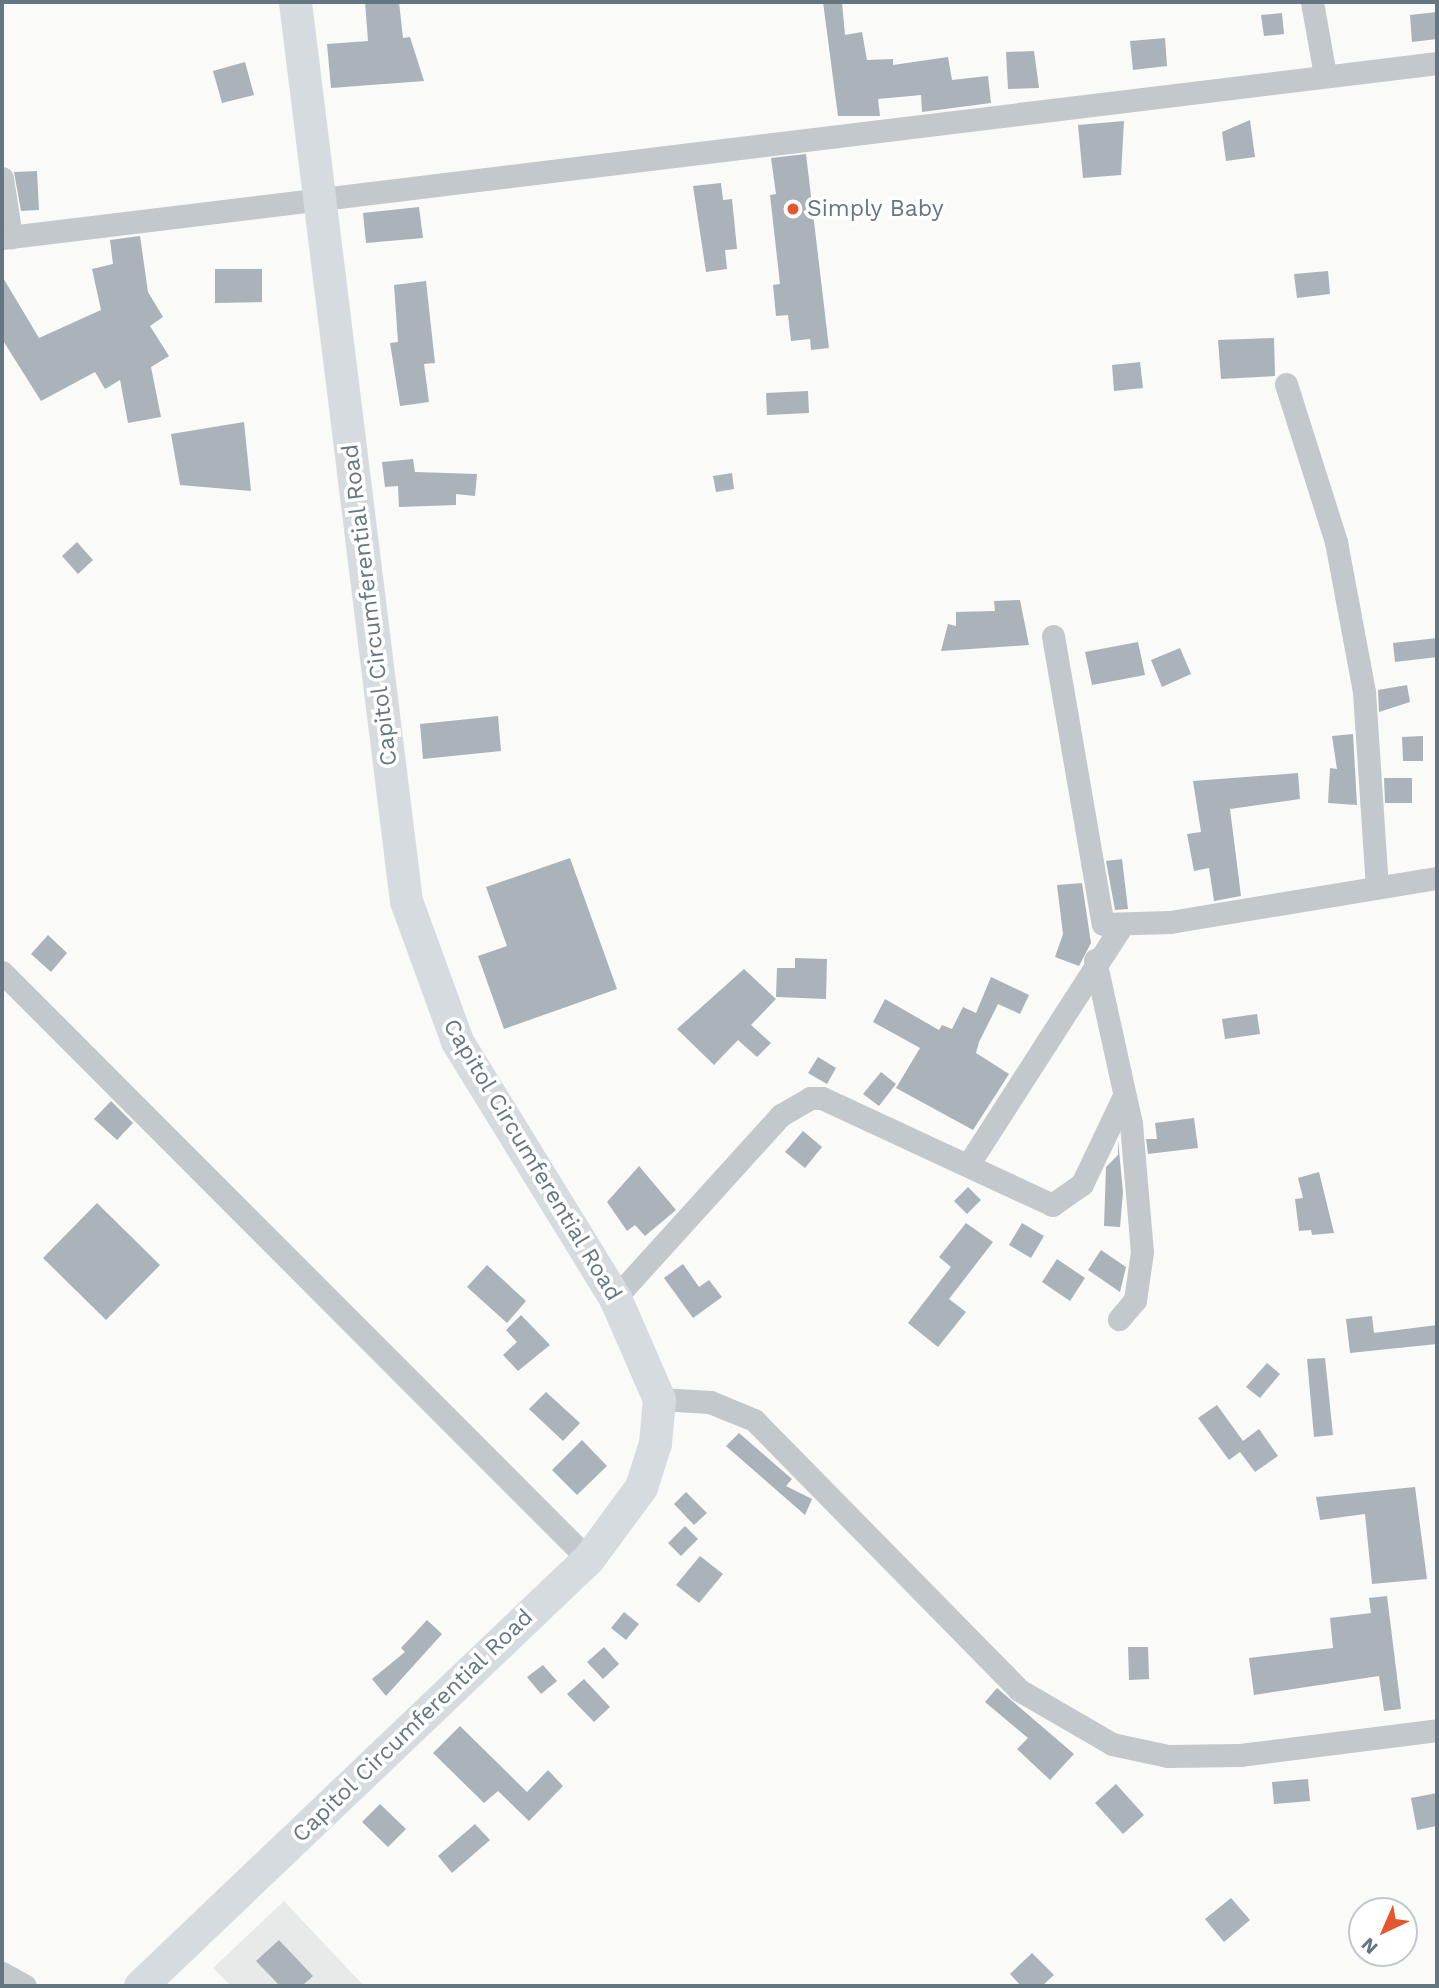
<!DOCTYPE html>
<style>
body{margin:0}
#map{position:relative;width:1439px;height:1988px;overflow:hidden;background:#fafaf8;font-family:"Work Sans",sans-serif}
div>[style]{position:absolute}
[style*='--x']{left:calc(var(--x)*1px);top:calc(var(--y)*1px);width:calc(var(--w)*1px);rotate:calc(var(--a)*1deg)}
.built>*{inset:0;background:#e8e9e9}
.building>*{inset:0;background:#aab3b9}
.street>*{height:23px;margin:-11.5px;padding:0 11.5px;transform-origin:11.5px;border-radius:11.5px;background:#c3c8cc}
.secondary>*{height:33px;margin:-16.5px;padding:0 16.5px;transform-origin:16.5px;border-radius:16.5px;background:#d6dbdf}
.dots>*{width:19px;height:19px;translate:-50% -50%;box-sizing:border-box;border:4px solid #fff;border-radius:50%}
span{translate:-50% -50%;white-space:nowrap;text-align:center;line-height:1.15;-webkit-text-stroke:7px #fff;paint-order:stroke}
.poi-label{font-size:23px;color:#657683}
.left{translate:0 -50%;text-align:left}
.street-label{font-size:23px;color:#657683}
.frame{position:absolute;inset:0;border:4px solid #657683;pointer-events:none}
.north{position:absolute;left:1348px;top:1897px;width:70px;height:70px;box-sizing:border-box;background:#fff;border:2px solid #c1c8cd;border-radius:50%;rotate:224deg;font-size:19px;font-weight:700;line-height:28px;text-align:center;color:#657683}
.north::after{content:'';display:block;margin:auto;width:24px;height:32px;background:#e4572e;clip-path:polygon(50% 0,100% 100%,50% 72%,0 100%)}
</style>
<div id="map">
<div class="built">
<i style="clip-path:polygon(284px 1901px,364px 1986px,231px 1986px,213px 1968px)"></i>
</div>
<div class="building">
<i style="clip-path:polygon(365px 2px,399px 2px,403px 38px,410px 37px,424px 81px,331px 88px,327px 44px,368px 41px)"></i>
<i style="clip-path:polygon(823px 2px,842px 2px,845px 35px,862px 32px,867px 60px,893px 59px,893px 65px,948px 57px,952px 80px,988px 76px,991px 103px,922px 112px,921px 95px,878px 99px,880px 116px,838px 116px)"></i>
<i style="clip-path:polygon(1437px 12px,1437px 39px,1412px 42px,1410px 15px)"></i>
<i style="clip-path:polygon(1282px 13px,1284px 34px,1264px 36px,1261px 15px)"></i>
<i style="clip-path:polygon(1165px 38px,1167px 66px,1133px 70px,1130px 41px)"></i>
<i style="clip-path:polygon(1034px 51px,1039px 88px,1008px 89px,1006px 52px)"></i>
<i style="clip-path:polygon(245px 62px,254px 95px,222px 103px,213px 71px)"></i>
<i style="clip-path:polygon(1250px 120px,1255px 157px,1226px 161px,1222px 132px)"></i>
<i style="clip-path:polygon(1124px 121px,1121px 175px,1083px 178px,1078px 125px)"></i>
<i style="clip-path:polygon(806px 154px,829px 348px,811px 350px,810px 339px,791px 341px,788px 315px,776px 316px,773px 285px,780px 284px,770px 195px,776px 194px,771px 158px)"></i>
<i style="clip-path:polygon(37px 171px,39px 210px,21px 211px,14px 172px)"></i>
<i style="clip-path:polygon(721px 183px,723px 200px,732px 199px,737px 249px,725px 250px,727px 269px,706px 272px,693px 186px)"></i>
<i style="clip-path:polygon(419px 207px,423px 238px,366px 243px,363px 213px)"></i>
<i style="clip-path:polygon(140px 236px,148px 292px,163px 317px,150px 326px,169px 356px,151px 367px,161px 417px,128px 423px,120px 380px,105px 389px,95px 372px,41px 401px,2px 339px,2px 276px,39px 338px,101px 310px,92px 269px,113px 264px,110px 240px)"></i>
<i style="clip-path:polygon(215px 269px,262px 269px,262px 302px,215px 303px)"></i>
<i style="clip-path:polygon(1328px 271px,1330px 294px,1297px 298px,1294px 274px)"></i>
<i style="clip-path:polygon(426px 281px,435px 363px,424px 364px,429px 402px,400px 406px,390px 343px,398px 342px,394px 285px)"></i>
<i style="clip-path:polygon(1274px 338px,1275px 376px,1221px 379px,1218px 340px)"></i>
<i style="clip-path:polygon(1140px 362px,1143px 388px,1114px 391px,1112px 365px)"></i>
<i style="clip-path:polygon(808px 391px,809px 413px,767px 415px,766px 393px)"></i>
<i style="clip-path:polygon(244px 422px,251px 491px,180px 485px,171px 434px)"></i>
<i style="clip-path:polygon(413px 459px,415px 472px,477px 474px,475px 496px,456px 494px,456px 505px,399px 507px,398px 486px,385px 487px,382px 462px)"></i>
<i style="clip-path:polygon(732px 473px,734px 489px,716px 492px,713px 476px)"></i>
<i style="clip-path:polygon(77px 542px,93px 560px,78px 574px,62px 556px)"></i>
<i style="clip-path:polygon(1020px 600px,1029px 645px,941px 651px,948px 624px,956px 626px,956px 612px,995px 611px,994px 601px)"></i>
<i style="clip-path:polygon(1437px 638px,1437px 657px,1395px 662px,1393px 643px)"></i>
<i style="clip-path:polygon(1138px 642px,1145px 675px,1092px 685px,1085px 652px)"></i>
<i style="clip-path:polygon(1180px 648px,1191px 674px,1162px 687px,1151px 660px)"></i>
<i style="clip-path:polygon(1407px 685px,1410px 702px,1379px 712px,1378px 690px)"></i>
<i style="clip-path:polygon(498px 716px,501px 751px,423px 759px,420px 724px)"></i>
<i style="clip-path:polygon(1353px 734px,1357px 805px,1328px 803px,1330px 768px,1337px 769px,1332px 736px)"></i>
<i style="clip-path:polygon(1423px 736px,1423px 761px,1403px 761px,1402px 737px)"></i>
<i style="clip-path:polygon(1298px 773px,1300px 799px,1230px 809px,1241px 896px,1214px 901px,1209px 868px,1194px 871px,1187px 834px,1201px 832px,1193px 781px)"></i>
<i style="clip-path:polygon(1384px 778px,1412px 778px,1412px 803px,1385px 803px)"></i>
<i style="clip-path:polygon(570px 858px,617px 989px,504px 1029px,478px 956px,507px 946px,486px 887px)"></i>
<i style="clip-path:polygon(1122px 859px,1128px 909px,1115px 910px,1106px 861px)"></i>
<i style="clip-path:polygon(1082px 883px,1091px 943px,1079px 966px,1055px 957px,1063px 934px,1057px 885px)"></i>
<i style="clip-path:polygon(48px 935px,67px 953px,51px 972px,31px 954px)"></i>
<i style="clip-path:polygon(795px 958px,827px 959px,826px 999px,776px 997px,777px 968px,795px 968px)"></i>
<i style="clip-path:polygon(744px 969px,776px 999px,751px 1025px,771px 1043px,757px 1057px,738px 1040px,714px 1065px,677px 1029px)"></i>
<i style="clip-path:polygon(991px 977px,1029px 995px,1020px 1014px,998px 1004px,979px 1042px,976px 1053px,1009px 1074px,973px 1130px,896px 1088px,920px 1048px,873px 1022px,885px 999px,939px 1030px,942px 1025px,952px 1029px,963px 1007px,976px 1013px)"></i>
<i style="clip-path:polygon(1257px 1014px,1260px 1034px,1225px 1039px,1222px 1019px)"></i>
<i style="clip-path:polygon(818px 1057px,836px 1068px,827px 1084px,808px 1073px)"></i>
<i style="clip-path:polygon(881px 1072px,896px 1084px,879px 1106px,863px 1094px)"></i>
<i style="clip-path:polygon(111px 1101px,133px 1123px,117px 1140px,94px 1119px)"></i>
<i style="clip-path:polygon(1194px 1118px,1198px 1148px,1148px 1154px,1146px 1139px,1157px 1139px,1155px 1123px)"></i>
<i style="clip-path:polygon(803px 1131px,822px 1147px,805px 1168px,785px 1152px)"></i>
<i style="clip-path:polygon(1118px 1140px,1123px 1192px,1120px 1227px,1104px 1226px,1106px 1167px,1118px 1155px)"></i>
<i style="clip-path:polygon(639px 1166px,676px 1210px,645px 1236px,635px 1225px,627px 1231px,607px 1202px)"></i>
<i style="clip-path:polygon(1319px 1172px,1334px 1233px,1312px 1235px,1311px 1230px,1299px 1231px,1295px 1199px,1303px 1198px,1298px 1178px)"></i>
<i style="clip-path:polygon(968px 1187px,981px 1200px,967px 1214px,954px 1201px)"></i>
<i style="clip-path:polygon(97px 1203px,160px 1265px,106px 1320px,43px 1258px)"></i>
<i style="clip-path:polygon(966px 1223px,993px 1242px,949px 1299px,966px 1312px,938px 1347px,908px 1323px,951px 1267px,939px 1257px)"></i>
<i style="clip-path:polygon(1022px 1223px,1044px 1236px,1031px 1258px,1009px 1245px)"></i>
<i style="clip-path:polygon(1101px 1250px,1126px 1267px,1120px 1292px,1088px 1270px)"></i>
<i style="clip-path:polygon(1057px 1259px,1085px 1278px,1070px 1301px,1042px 1282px)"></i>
<i style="clip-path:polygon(683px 1264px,699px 1287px,709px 1280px,722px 1297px,693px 1318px,664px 1278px)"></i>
<i style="clip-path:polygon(487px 1265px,526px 1301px,507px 1323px,467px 1287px)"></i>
<i style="clip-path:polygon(521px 1315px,550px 1345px,518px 1371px,503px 1355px,517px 1342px,506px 1330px)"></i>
<i style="clip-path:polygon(1372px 1316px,1374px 1333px,1437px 1325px,1437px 1344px,1350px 1353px,1346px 1319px)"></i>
<i style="clip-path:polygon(1325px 1358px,1333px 1435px,1314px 1437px,1307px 1359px)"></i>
<i style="clip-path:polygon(1267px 1363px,1280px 1374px,1260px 1398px,1246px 1387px)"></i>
<i style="clip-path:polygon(546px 1392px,580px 1423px,563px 1441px,529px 1409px)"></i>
<i style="clip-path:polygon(1217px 1405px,1243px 1441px,1259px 1429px,1278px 1456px,1255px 1472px,1240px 1452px,1229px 1460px,1198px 1418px)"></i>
<i style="clip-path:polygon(739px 1433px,792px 1479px,786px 1486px,812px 1499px,805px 1515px,726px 1446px)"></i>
<i style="clip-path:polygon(582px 1440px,607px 1466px,577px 1495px,552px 1470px)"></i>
<i style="clip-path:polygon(1415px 1487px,1427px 1579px,1372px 1584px,1365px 1514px,1320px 1520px,1316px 1497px)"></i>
<i style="clip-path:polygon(686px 1492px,707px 1513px,694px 1525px,674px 1504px)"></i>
<i style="clip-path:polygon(685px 1526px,698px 1539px,681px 1556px,668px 1543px)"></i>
<i style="clip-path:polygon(700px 1556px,723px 1574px,699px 1603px,676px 1585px)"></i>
<i style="clip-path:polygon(1387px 1596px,1401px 1709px,1384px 1711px,1379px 1676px,1254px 1695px,1249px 1658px,1333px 1648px,1330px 1618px,1371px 1613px,1369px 1598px)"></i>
<i style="clip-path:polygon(624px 1612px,639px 1624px,626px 1640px,611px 1628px)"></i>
<i style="clip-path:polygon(427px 1620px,442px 1634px,386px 1696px,372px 1679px,405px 1652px,401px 1648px)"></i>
<i style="clip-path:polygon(604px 1647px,619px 1664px,603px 1679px,587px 1662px)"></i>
<i style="clip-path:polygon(1128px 1647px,1148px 1647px,1149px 1679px,1129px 1680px)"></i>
<i style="clip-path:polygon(543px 1665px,557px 1681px,541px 1694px,527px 1677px)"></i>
<i style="clip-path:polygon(584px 1679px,610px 1707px,594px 1722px,567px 1694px)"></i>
<i style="clip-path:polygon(997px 1688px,1074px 1754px,1050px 1780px,1017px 1749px,1028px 1738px,985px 1702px)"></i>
<i style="clip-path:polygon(460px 1726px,527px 1792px,548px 1770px,563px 1786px,529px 1821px,498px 1791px,484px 1803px,433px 1753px)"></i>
<i style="clip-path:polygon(1308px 1779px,1310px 1801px,1274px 1804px,1272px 1782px)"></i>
<i style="clip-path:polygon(1116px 1784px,1144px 1815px,1123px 1834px,1095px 1803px)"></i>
<i style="clip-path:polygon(1437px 1793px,1437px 1826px,1417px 1830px,1411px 1798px)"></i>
<i style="clip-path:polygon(380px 1804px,406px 1829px,388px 1847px,362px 1822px)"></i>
<i style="clip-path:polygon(475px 1824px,490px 1840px,452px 1873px,438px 1856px)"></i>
<i style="clip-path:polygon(1231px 1898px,1250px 1920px,1224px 1942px,1205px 1919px)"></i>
<i style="clip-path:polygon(279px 1940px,313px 1976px,302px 1986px,280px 1986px,256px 1961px)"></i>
<i style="clip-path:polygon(1032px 1953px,1054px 1975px,1042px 1986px,1021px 1986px,1010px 1974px)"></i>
</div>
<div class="street">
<i style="--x:1312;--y:2;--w:74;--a:79.9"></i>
<i style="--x:2;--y:178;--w:60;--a:81.3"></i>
<i style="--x:2;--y:238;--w:1446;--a:-6.95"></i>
<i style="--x:1286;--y:384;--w:166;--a:72.4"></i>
<i style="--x:1336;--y:542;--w:153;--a:79.4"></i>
<i style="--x:1364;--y:692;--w:194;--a:86.2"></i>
<i style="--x:1053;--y:636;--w:292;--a:80.2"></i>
<i style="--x:1103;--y:924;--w:67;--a:-1.7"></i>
<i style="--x:1170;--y:922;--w:271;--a:-9.4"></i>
<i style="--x:1095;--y:960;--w:168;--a:77.6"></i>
<i style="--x:1131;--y:1124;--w:128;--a:85.1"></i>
<i style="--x:1142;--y:1252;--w:49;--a:98.3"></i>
<i style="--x:1135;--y:1300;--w:25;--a:130"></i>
<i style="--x:2;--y:972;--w:829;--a:45.05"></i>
<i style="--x:968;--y:1165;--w:285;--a:-57.3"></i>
<i style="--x:615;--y:1298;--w:247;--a:-47.8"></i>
<i style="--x:781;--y:1115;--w:34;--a:-30"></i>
<i style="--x:810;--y:1098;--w:12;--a:0"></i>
<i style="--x:822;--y:1098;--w:254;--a:24.9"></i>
<i style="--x:1052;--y:1205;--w:37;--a:-35"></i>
<i style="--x:1082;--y:1184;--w:93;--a:-64.5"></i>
<i style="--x:659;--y:1399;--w:51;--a:3.4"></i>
<i style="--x:710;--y:1402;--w:48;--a:22.2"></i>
<i style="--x:754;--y:1420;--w:378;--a:45.5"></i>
<i style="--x:1019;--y:1690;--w:108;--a:30.1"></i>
<i style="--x:1112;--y:1744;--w:57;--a:12.1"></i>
<i style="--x:1168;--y:1756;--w:72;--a:-0.8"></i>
<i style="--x:1240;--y:1755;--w:199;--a:-7.2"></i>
<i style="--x:2;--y:1973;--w:26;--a:29"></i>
</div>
<div class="secondary">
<i style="--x:140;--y:1986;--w:619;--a:-43.63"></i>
<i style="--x:588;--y:1559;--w:89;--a:-53.6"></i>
<i style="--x:641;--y:1487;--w:46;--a:-72.3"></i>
<i style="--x:655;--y:1443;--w:44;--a:-84.8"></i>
<i style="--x:659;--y:1399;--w:110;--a:-113.5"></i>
<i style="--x:615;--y:1298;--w:302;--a:-121.6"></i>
<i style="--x:457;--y:1041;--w:149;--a:-110"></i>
<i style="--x:406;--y:901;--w:906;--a:-97.04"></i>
</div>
<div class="dots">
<i style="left:793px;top:209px;background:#e4572e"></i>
</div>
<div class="poi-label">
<span class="left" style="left:807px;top:209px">Simply Baby</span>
</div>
<div class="street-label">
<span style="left:370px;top:605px;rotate:-97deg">Capitol Circumferential Road</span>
<span style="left:532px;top:1160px;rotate:59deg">Capitol Circumferential Road</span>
<span style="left:413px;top:1726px;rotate:-44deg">Capitol Circumferential Road</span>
</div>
<div class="frame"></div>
<div class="north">N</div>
</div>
